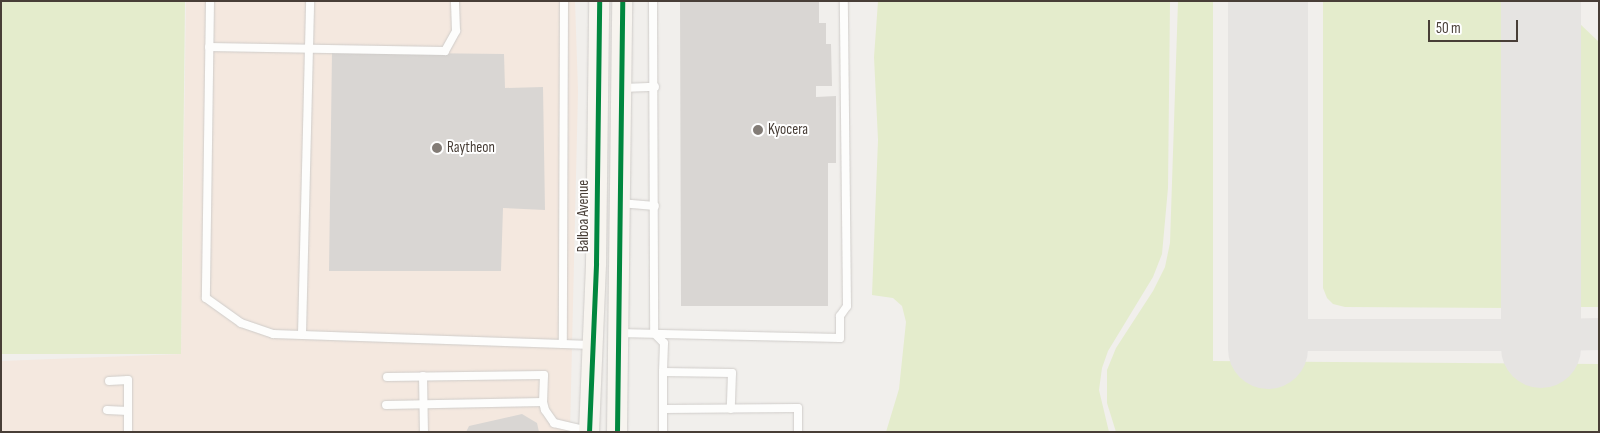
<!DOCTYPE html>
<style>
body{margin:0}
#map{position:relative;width:1600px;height:433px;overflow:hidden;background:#f1efec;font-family:"Sofia Sans Condensed",sans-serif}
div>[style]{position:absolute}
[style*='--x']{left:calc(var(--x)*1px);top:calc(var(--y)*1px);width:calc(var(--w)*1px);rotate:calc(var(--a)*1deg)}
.commercial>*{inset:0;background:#f4e8df}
.green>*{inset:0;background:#e4eccc}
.taxiway>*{height:32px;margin:-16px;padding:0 16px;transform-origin:16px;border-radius:16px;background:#e6e4e2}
.runway>*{height:80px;margin:-40px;padding:0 40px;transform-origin:40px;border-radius:40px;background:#e6e4e2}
.building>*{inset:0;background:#d9d6d3}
.roads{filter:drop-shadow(0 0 1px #cfccc9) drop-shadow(0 0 1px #cfccc9)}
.lane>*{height:8px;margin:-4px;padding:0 4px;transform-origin:4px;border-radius:4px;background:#fdfdfc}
.secondary>*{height:20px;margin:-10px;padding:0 10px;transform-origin:10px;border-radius:10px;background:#f7f4ef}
.cycleway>*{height:5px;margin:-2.5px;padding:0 2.5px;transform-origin:2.5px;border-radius:2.5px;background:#00873e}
.dots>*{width:14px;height:14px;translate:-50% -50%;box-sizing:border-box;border:2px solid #fff;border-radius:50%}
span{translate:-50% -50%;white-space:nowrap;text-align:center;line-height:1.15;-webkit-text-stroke:4px #fff;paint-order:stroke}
.poi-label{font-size:15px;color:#483e37}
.left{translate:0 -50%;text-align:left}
.street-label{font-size:15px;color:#483e37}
.frame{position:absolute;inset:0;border:2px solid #483e37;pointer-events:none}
.scale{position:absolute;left:1428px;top:20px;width:90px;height:22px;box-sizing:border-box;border:2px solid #483e37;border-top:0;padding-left:6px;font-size:15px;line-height:18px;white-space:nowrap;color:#483e37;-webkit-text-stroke:4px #fff;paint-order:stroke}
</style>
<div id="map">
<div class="commercial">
<i style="clip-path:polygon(186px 1px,575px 1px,578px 91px,570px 432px,1px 432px,1px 361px,181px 354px)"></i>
</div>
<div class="green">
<i style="clip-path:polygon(1px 1px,185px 1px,181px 354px,1px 354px)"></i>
<i style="clip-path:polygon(878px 1px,1170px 1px,1168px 188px,1162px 254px,1153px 277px,1108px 351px,1102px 368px,1099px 390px,1109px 432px,886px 432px,899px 389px,906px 322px,902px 306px,893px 298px,872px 295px,878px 140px,874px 57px)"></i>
<i style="clip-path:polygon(1178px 1px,1213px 1px,1213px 361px,1599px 364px,1599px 432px,1116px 432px,1107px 403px,1107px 370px,1116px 348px,1153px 291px,1165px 267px,1170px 243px)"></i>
<i style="clip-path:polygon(1323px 1px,1510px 1px,1511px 301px,1509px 308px,1345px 307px,1333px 304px,1327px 298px,1323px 288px)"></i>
<i style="clip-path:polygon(1571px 21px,1579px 23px,1599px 42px,1599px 307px,1576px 307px,1572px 298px,1568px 35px)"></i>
</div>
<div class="taxiway">
<i style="--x:1541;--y:310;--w:16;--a:72"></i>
<i style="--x:1546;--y:325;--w:14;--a:45"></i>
<i style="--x:1556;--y:335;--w:43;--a:-1.3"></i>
<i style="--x:1268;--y:335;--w:250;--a:0"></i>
<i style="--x:1518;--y:335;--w:14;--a:-21"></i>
<i style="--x:1531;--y:330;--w:22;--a:-63"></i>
</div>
<div class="runway">
<i style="--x:1268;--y:1;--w:348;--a:90"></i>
<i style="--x:1541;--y:1;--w:347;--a:90"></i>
</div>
<div class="building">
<i style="clip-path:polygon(680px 1px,819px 1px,819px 23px,826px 23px,826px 44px,831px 44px,832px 86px,816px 86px,816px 97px,836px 96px,836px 163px,828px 163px,828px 306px,681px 306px)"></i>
<i style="clip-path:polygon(332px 52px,504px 54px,505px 88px,543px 87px,545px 210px,503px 208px,501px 271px,329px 271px)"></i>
<i style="clip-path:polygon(522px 414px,537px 423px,539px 432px,466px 432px,469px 426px)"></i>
</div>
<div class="roads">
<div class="lane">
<i style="--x:210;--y:1;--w:297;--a:90.8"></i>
<i style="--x:206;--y:298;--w:43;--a:35.5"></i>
<i style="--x:241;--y:323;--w:34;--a:19"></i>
<i style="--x:273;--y:334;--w:290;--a:2"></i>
<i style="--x:564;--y:1;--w:343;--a:90.2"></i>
<i style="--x:563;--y:344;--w:29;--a:2"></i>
<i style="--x:653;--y:1;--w:332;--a:89.8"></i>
<i style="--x:654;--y:333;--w:14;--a:45"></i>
<i style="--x:664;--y:343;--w:29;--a:92"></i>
<i style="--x:209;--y:47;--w:236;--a:1"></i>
<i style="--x:445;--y:51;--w:23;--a:-61"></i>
<i style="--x:456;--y:31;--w:30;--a:-92"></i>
<i style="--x:622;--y:88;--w:33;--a:-2"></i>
<i style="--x:620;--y:203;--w:35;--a:5"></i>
<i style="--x:618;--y:333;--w:222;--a:1.3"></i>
<i style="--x:840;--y:338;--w:22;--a:-90"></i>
<i style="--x:840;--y:316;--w:12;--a:-55"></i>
<i style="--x:847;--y:306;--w:305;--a:-90.6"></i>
<i style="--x:302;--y:334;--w:333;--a:-88.6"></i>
<i style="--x:423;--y:376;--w:56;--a:89"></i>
<i style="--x:387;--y:377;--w:157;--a:-0.7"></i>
<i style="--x:544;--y:375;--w:27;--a:92"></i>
<i style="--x:109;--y:381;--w:19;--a:-3"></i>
<i style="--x:128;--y:380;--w:52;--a:90"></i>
<i style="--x:386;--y:405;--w:157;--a:-1.1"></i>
<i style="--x:543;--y:402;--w:8;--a:76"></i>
<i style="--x:545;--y:410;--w:16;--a:55"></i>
<i style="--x:554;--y:423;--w:36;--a:13"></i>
<i style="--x:663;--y:409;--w:37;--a:-90"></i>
<i style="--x:663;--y:372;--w:69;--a:0.8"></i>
<i style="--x:732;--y:373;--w:36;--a:92"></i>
<i style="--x:107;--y:410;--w:21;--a:3"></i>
<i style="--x:663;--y:432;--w:23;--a:-90"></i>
<i style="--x:663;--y:409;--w:135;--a:-0.4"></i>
<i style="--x:798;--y:408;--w:24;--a:90"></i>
</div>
<div class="secondary">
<i style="--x:589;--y:432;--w:169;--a:-87.6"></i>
<i style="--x:596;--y:263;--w:262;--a:-89.3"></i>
<i style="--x:617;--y:432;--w:431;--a:-89.3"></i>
</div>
</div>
<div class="cycleway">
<i style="--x:589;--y:432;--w:169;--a:-87.6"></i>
<i style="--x:596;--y:263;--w:262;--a:-89.3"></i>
<i style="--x:617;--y:432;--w:431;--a:-89.3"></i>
</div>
<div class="dots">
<i style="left:758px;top:130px;background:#837c76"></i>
<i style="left:437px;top:148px;background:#837c76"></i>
</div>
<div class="poi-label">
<span class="left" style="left:768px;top:130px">Kyocera</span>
<span class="left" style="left:447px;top:148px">Raytheon</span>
</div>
<div class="street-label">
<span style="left:584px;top:216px;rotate:-90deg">Balboa Avenue</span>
</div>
<div class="frame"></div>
<div class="scale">50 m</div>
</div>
